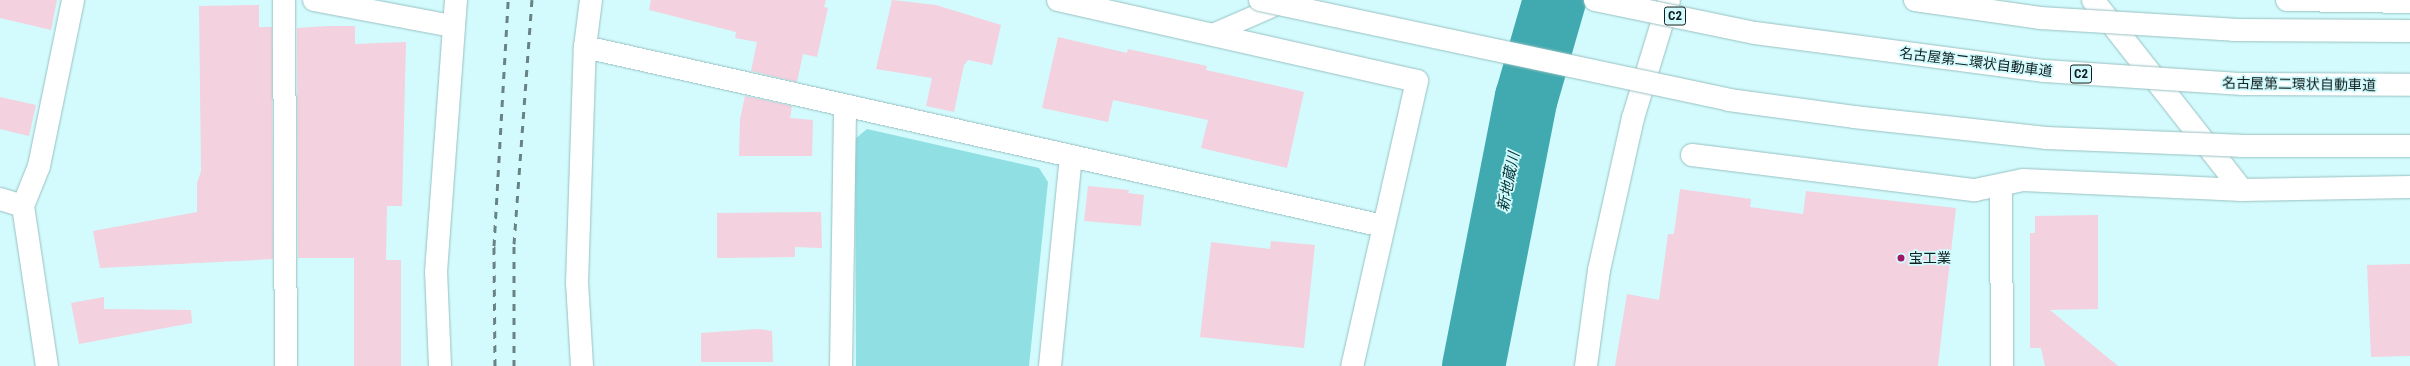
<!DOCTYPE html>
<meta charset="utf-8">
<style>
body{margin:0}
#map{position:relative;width:2410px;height:366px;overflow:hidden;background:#d3fbfd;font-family:"Roboto Condensed","Noto Sans JP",sans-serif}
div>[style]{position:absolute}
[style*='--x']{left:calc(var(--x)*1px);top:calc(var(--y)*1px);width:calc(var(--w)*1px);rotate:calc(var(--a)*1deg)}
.green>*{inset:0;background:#8fdfe3}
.river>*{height:63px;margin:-31.5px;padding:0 31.5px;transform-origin:31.5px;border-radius:31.5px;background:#41aab0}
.building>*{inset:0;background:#f3d1de}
.roads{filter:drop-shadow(0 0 1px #99c0c2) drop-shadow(0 0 1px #99c0c2)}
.service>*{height:19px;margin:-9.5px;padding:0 9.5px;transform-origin:9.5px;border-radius:9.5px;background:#fff}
.minor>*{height:22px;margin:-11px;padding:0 11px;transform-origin:11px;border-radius:11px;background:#fff}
.tertiary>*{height:22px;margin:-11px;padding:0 11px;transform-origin:11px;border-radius:11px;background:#fff}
.trunk>*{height:22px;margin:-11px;padding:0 11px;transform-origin:11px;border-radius:11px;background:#fff}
.rail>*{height:3px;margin-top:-1.5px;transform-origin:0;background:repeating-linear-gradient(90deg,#698385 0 7px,transparent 0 14px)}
.bridges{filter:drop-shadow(0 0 1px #99c0c2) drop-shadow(0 0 1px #99c0c2)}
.motorway-bridge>*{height:22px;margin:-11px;padding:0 11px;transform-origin:11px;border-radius:11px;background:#fff}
.dots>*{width:11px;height:11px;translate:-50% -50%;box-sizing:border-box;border:2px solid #d3fbfd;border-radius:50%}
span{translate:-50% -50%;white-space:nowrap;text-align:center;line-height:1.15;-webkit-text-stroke:3.5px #d3fbfd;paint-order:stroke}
.shield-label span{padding:1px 3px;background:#d3fbfd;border:1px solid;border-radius:3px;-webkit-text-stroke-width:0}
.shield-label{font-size:13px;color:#0f1e1f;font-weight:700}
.street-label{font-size:14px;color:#0f1e1f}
.poi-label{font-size:14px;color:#0f1e1f}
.left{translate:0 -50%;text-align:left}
.water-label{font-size:15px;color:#003336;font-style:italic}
</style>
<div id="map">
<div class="green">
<i style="clip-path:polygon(867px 129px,1039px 168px,1048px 182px,1029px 366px,856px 366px,855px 139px)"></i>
</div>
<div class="river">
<i style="--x:1473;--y:366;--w:274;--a:-78.9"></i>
<i style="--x:1526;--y:97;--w:101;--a:-73.9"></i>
</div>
<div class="building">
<i style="clip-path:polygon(0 0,57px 0,51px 30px,0 18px)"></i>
<i style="clip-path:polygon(651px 0,826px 0,824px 7px,828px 8px,817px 57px,803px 54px,797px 82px,751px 71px,757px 42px,735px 38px,736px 32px,649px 10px)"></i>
<i style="clip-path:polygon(892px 0,936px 5px,1001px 25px,992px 65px,968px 60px,964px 65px,954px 112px,926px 106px,932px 78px,876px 69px)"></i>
<i style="clip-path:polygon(259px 5px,259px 27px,272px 27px,273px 259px,100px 268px,93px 231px,197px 212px,197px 183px,201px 171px,199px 6px)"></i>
<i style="clip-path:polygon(328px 26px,355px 26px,355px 44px,406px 42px,402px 206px,387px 206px,386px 260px,401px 260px,401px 366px,354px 366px,354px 258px,298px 258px,297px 28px)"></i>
<i style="clip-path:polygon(1058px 37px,1127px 53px,1128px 49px,1207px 66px,1206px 70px,1304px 92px,1287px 168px,1201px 148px,1208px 120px,1113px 100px,1108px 122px,1042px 108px)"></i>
<i style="clip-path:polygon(745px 96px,792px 106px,790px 118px,813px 120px,812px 156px,739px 156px,740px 119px)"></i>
<i style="clip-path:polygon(0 97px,36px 105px,29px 136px,0 129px)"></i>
<i style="clip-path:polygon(1088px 186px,1129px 190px,1128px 193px,1144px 195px,1141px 226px,1084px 221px)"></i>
<i style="clip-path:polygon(1680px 189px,1751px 199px,1750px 207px,1803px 214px,1806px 191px,1956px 208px,1938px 366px,1615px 366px,1627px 294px,1659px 300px,1668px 234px,1674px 234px)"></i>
<i style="clip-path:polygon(821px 212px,822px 248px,795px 247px,795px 257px,717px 258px,717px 213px)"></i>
<i style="clip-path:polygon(2098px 215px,2098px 309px,2050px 310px,2118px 366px,2045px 366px,2041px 348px,2030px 348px,2030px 233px,2035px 233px,2035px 216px)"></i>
<i style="clip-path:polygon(1271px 241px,1315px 245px,1304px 348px,1200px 337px,1211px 242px,1270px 249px)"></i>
<i style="clip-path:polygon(2410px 264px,2410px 356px,2371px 357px,2367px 265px)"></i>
<i style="clip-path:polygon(104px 297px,104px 309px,191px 310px,192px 323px,79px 344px,71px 303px)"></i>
<i style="clip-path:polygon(758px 329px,772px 331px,773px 362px,701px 362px,701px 333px)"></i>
</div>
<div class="roads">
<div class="service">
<i style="--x:1210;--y:34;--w:68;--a:-23.5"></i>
</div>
<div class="minor">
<i style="--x:284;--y:0;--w:366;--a:89.7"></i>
<i style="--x:314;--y:0;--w:140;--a:10.7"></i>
<i style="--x:1058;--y:0;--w:368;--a:12.7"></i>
<i style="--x:1417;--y:81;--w:292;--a:102.8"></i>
<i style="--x:2093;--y:0;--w:241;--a:51.9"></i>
<i style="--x:585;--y:47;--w:818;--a:12.64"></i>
<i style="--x:1692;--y:155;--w:285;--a:7.1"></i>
<i style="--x:1975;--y:190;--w:49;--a:-11.8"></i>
<i style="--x:2023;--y:180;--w:219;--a:2.6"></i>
<i style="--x:2242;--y:190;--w:168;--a:-1"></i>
<i style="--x:2001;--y:186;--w:180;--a:89.7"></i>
<i style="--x:23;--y:206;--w:43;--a:-68.2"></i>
<i style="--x:39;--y:166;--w:169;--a:-78.4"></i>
<i style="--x:440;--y:366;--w:94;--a:-92.4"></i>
<i style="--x:436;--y:272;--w:273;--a:-85.8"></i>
<i style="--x:582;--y:366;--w:83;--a:-93.4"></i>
<i style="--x:577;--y:283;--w:236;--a:-88.1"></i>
<i style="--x:585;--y:47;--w:47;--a:-82.7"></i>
<i style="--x:841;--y:366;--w:258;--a:-89.1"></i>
<i style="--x:1050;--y:366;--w:210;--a:-84.3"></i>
<i style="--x:1586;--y:366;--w:97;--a:-82.3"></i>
<i style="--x:1599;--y:270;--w:156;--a:-77.4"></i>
<i style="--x:1633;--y:118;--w:123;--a:-73"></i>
</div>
<div class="tertiary">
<i style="--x:0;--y:199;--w:24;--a:17"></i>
<i style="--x:23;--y:206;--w:162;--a:81.5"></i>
</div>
<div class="trunk">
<i style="--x:2287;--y:0;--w:123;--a:0.9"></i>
</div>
</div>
<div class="rail">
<i style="--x:495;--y:366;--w:120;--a:-90.5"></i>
<i style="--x:494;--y:246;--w:246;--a:-86.7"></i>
<i style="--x:514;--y:366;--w:122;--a:-90"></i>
<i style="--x:514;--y:244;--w:245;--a:-85.8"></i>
</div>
<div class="bridges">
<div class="motorway-bridge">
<i style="--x:1260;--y:0;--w:480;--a:12"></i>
<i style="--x:1729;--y:100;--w:126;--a:7.7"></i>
<i style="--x:1854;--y:117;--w:193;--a:6.2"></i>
<i style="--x:2046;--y:138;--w:195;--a:2.3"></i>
<i style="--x:2241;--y:146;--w:169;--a:0"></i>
<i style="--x:1595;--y:0;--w:163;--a:11.7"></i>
<i style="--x:1755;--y:33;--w:292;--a:7.5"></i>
<i style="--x:2045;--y:71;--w:198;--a:3.8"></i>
<i style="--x:2243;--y:84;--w:167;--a:0.3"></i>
<i style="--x:1915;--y:0;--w:126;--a:8.2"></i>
<i style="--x:2040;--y:18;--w:194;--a:3.5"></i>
<i style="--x:2234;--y:30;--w:176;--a:0.3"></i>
</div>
</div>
<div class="dots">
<i style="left:1901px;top:258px;background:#9f1664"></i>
</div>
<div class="shield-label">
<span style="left:1675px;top:16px">C2</span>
<span style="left:2081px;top:74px">C2</span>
</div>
<div class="street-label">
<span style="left:1976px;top:62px;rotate:7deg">名古屋第二環状自動車道</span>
<span style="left:2299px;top:84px;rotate:1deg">名古屋第二環状自動車道</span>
</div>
<div class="poi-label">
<span class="left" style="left:1909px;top:258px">宝工業</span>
</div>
<div class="water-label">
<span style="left:1509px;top:182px;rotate:-79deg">新地蔵川</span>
</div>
</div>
